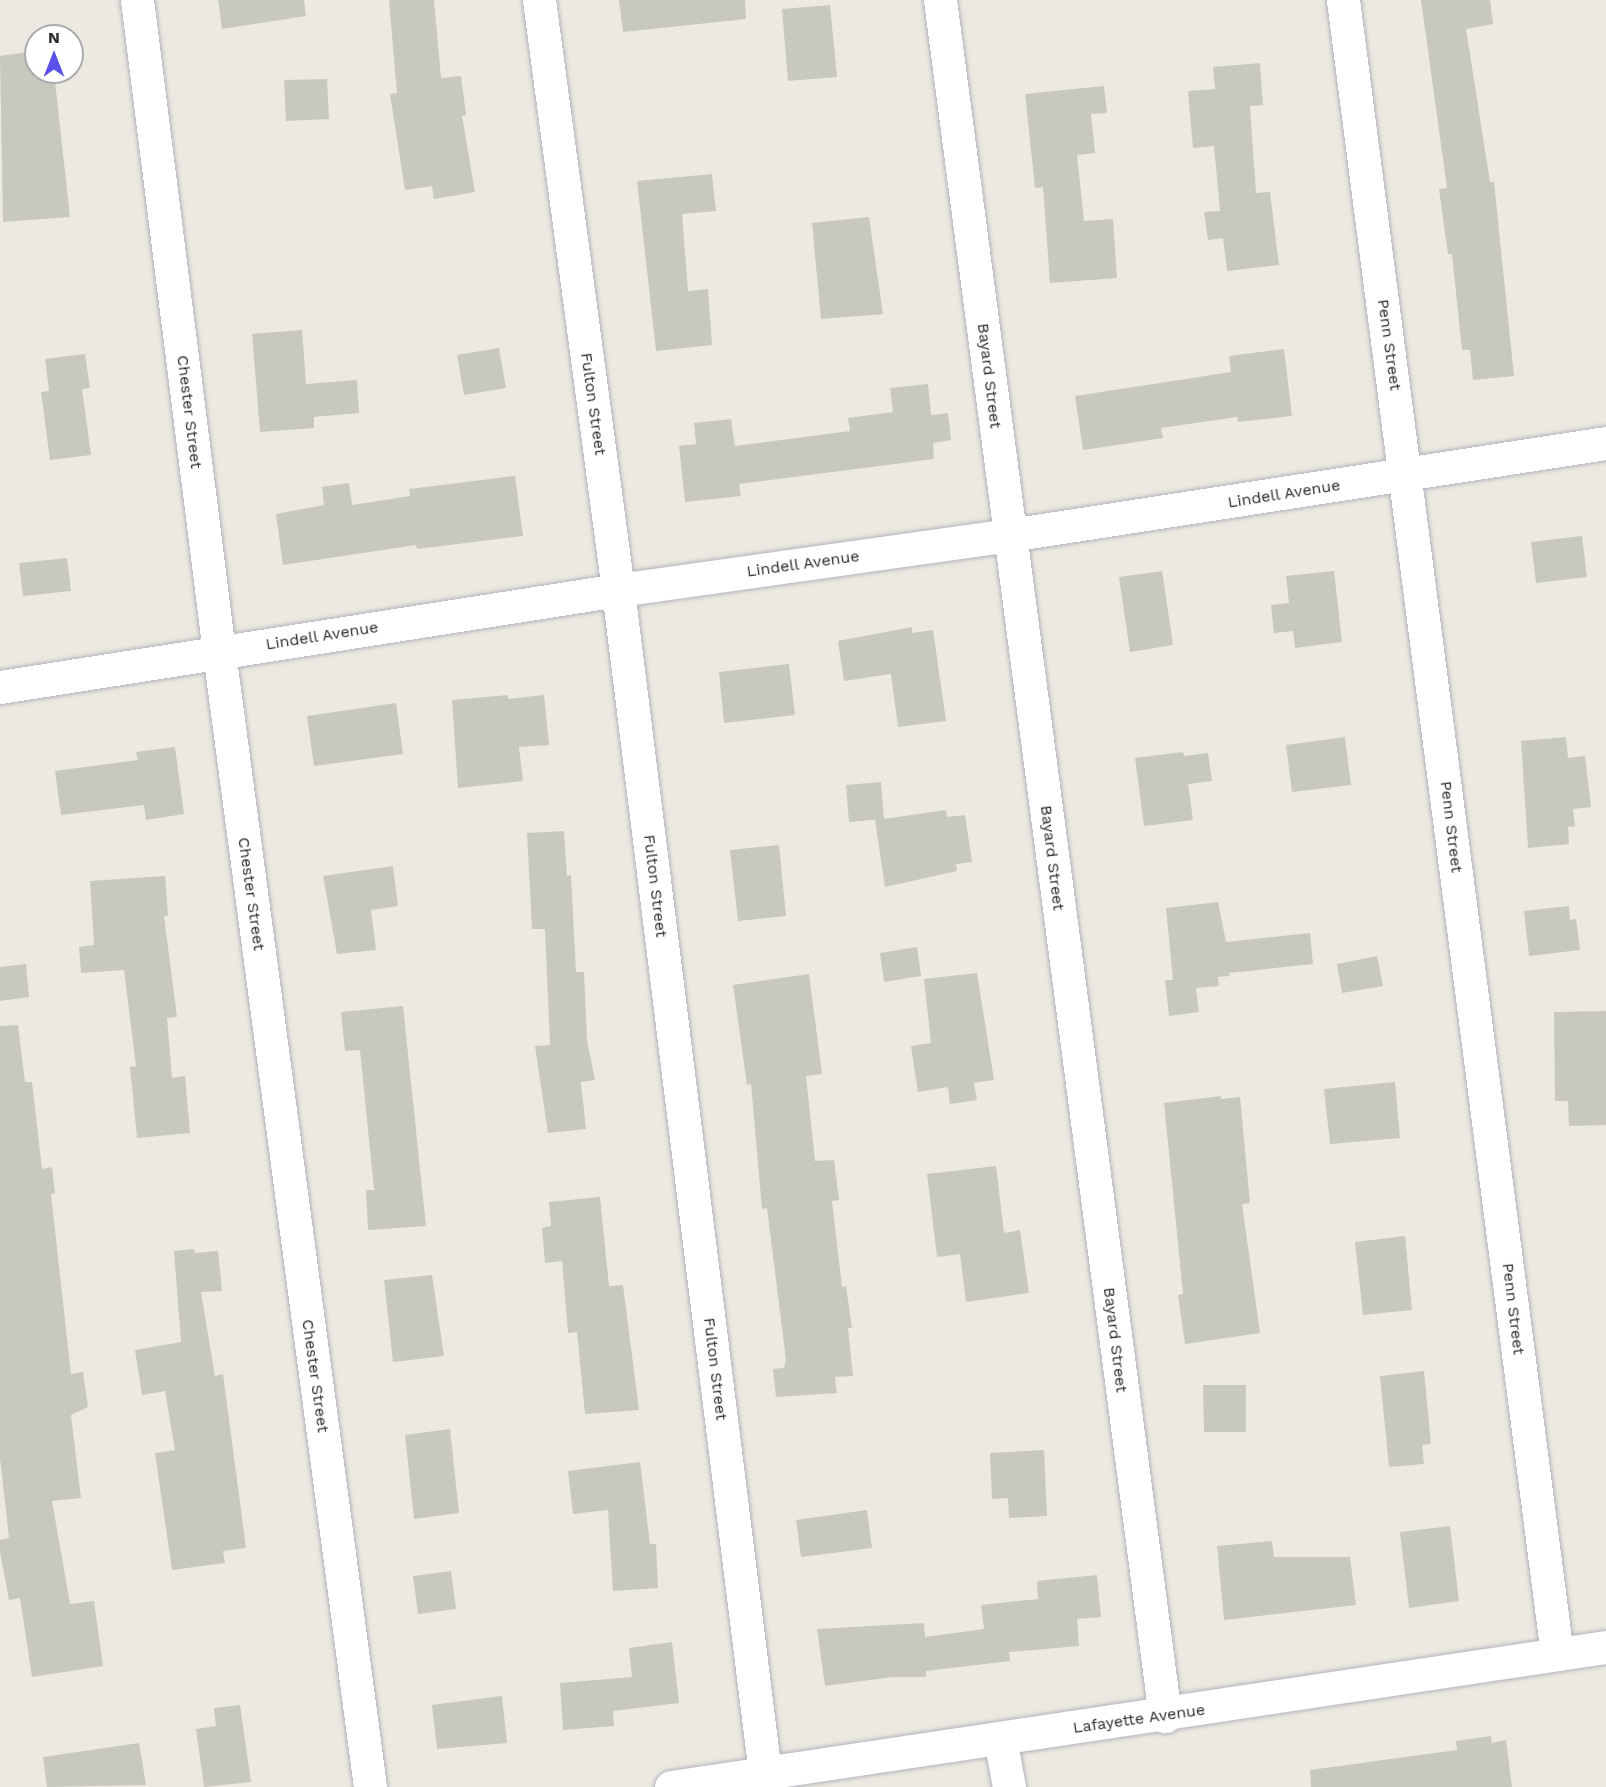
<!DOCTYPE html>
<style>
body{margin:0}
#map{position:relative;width:1606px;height:1787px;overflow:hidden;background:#eceae0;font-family:"Work Sans",sans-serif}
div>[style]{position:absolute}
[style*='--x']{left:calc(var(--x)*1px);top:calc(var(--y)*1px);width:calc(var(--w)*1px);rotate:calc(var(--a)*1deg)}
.building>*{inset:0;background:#c8c8be}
.roads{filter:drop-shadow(0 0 2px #b4b3be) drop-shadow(0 0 2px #b4b3be)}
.street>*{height:33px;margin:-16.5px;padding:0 16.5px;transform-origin:16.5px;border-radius:16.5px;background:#fff}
span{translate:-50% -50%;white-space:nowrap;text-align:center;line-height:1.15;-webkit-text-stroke:4.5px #fff;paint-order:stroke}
.street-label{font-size:16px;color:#2c2c2c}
.north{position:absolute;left:24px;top:24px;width:60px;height:60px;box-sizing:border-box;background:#fff;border:2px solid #ababab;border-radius:50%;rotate:0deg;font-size:16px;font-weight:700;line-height:24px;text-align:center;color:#2c2c2c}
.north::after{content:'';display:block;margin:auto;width:21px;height:27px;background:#5951e9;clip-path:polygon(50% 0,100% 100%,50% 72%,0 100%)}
</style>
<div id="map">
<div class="building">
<i style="clip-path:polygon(218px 0,304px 0,306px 16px,222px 29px)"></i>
<i style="clip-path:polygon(389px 0,434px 0,441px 78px,461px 76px,466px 115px,462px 116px,475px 192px,434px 199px,432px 186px,405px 190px,390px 94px,397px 93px)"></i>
<i style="clip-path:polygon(619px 0,745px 0,746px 19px,623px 32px)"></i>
<i style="clip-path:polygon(1421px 0,1490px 0,1493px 24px,1466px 29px,1490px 182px,1494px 182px,1514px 376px,1473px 380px,1470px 350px,1462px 350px,1452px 254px,1448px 254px,1439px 189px,1447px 188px)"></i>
<i style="clip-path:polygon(830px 5px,837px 77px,788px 81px,782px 9px)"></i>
<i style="clip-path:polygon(36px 51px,36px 72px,54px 72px,70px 217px,3px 222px,0 56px)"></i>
<i style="clip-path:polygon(1260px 63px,1263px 105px,1250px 106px,1256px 193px,1270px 192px,1279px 265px,1227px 271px,1223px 238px,1208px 240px,1204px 212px,1220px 211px,1214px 146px,1193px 148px,1188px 91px,1215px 89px,1213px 67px)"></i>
<i style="clip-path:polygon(327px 79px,329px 119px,286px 121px,284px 80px)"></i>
<i style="clip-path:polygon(1104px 86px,1107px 113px,1091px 114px,1095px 153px,1077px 155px,1084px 221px,1113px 219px,1117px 278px,1050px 283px,1043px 187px,1035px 188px,1025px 94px)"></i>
<i style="clip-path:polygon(712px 174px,716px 211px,682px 214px,688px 291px,708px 289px,712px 345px,656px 351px,637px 181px)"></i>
<i style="clip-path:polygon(869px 217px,883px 314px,821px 319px,812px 223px)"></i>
<i style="clip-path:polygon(302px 330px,306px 384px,357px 380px,359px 413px,314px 417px,314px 428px,260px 432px,252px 334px)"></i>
<i style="clip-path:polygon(499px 348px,506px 388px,464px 395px,457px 355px)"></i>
<i style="clip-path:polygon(1284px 349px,1292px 416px,1238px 422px,1237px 417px,1161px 428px,1163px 438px,1083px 450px,1075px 396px,1231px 372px,1229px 356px)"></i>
<i style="clip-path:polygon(85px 354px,90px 388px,82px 389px,91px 455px,50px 460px,41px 392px,49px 391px,45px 359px)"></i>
<i style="clip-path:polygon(928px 384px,931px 415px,948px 413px,951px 440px,933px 443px,934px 459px,739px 484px,741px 496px,685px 502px,679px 446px,696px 444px,694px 423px,731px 419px,735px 446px,850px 431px,848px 418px,893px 412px,890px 388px)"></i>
<i style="clip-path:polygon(515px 476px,523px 536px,417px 549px,416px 545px,283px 565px,276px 514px,324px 505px,322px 487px,349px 483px,352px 505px,410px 496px,409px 489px)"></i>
<i style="clip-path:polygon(1582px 536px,1587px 577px,1536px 583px,1531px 542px)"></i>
<i style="clip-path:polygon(67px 558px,71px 591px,23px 596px,19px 563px)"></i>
<i style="clip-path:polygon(1162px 571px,1173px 645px,1130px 652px,1119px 577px)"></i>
<i style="clip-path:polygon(1334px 571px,1342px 642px,1295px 648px,1293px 631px,1274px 633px,1271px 605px,1289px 603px,1286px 576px)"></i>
<i style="clip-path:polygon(912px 627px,912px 633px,933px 630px,946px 721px,898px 727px,891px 674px,844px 681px,838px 641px)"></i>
<i style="clip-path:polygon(789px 664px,795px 715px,724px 723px,719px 672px)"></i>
<i style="clip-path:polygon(508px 695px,508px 699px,544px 695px,549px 745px,519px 747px,523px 781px,458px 788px,452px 700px)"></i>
<i style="clip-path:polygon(396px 703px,403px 754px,314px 766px,307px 716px)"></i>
<i style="clip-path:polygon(1345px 737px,1351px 785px,1292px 792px,1286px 745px)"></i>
<i style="clip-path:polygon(1566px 737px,1568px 758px,1585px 756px,1591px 807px,1573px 809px,1575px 826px,1568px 827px,1569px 844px,1528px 848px,1521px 741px)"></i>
<i style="clip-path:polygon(175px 747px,184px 814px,146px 820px,144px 805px,61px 815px,55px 771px,138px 760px,136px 752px)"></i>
<i style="clip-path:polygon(1183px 752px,1184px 756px,1208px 753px,1212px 781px,1188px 784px,1193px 820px,1144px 826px,1135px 758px)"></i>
<i style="clip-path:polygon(881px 782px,884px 819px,946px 810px,947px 817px,965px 815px,972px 862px,956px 864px,957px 871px,885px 887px,875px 820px,883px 819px,849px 822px,846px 785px)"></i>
<i style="clip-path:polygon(564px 831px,567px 876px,571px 875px,576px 972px,584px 972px,587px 1040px,595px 1080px,581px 1082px,586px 1129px,548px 1133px,535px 1046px,550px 1045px,545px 929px,532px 929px,527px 833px)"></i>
<i style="clip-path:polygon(779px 845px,786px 916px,738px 921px,730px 850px)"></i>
<i style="clip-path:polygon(393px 866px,398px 906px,371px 910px,376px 950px,337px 954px,323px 876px)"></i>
<i style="clip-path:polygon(165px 876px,168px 916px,164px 916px,177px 1017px,167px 1018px,172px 1078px,185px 1076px,190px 1133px,137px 1138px,130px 1067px,136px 1066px,124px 970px,81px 973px,79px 947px,94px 945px,90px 881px)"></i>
<i style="clip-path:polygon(1218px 902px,1226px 942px,1310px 933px,1313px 964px,1229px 973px,1230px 976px,1218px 977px,1219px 986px,1196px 988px,1199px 1012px,1169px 1016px,1165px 980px,1173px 980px,1166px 908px)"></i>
<i style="clip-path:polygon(1569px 906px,1570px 920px,1576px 919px,1580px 950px,1529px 956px,1524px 911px)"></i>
<i style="clip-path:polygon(917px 947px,921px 976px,884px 982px,880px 953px)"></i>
<i style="clip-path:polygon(1377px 956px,1383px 986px,1342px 993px,1337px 964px)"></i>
<i style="clip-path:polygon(26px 964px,29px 997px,0 1001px,0 967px)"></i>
<i style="clip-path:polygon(977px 973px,994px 1080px,974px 1083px,977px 1100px,950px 1104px,948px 1087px,918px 1092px,911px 1046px,931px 1043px,924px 979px)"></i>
<i style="clip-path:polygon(809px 974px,822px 1074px,806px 1076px,815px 1161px,834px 1160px,839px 1200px,832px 1201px,842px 1287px,846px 1286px,852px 1328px,848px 1328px,853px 1376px,835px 1377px,837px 1393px,776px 1397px,773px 1369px,784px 1368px,786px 1360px,767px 1208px,762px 1209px,751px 1084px,747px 1085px,733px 985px)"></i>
<i style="clip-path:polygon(403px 1006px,426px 1226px,368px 1230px,366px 1190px,374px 1190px,360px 1050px,345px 1051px,341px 1012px)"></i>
<i style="clip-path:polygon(1606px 1011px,1606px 1125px,1569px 1126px,1568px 1101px,1555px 1101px,1554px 1012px)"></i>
<i style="clip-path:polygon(18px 1025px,25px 1082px,32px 1082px,42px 1169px,52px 1167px,55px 1193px,51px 1194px,71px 1374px,83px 1372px,88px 1407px,71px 1415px,81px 1498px,52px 1501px,70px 1604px,94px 1601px,103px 1666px,32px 1677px,20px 1598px,9px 1600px,0 1552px,0 1540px,9px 1538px,0 1458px,0 1026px)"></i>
<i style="clip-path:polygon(1395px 1082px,1400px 1138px,1330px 1144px,1324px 1089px)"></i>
<i style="clip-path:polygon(1221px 1096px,1221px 1099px,1240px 1097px,1250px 1203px,1242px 1204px,1260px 1333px,1185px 1344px,1178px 1295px,1183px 1294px,1164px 1103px)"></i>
<i style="clip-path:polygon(996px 1166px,1004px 1233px,1020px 1230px,1029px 1293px,966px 1302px,960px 1254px,937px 1257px,927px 1174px)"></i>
<i style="clip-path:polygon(600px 1197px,609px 1286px,623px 1285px,639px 1410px,585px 1414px,577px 1332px,568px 1333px,562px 1261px,545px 1263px,542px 1228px,551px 1226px,549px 1202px)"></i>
<i style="clip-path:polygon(1405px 1236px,1412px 1310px,1363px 1315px,1355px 1242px)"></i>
<i style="clip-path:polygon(194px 1249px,195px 1253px,218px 1251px,222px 1291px,201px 1292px,215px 1376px,223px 1374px,246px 1548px,223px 1551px,225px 1563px,172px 1570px,155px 1453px,175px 1450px,165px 1391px,142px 1395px,135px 1350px,181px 1342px,174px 1251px)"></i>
<i style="clip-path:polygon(432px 1275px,444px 1356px,393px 1362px,384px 1280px)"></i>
<i style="clip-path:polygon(1424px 1371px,1431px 1444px,1422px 1445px,1424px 1464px,1389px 1467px,1380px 1376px)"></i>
<i style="clip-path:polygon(1203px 1385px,1246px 1385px,1246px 1432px,1204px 1432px)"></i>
<i style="clip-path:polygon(450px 1429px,459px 1513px,414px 1519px,405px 1435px)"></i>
<i style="clip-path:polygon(1044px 1450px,1047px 1516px,1009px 1518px,1008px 1498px,992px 1499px,990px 1453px)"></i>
<i style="clip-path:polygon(640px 1462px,650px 1544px,656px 1544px,658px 1588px,613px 1591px,608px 1510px,573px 1514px,568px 1471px)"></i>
<i style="clip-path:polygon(867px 1510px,872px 1548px,801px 1557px,796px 1520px)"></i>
<i style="clip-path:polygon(1450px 1526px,1459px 1601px,1409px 1608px,1400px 1532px)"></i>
<i style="clip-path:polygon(1272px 1541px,1274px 1557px,1350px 1557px,1356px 1605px,1224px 1620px,1217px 1546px)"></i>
<i style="clip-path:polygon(451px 1571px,456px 1609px,418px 1614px,413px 1576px)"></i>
<i style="clip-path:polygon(1097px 1575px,1101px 1617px,1077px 1619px,1079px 1646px,1009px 1652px,1010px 1661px,926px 1671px,926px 1677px,893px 1677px,825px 1686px,817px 1629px,924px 1623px,925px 1637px,984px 1629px,981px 1605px,1038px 1599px,1037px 1581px)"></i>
<i style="clip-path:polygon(672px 1642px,679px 1703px,613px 1711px,614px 1726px,563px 1730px,560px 1683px,632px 1677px,629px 1648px)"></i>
<i style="clip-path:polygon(502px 1696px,507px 1743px,437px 1749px,432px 1705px)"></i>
<i style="clip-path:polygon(240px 1705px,251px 1782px,204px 1787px,196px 1729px,216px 1726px,214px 1708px)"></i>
<i style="clip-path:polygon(1491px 1736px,1492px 1743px,1506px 1740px,1512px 1787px,1311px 1787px,1310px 1770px,1457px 1750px,1456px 1741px)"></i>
<i style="clip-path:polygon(139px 1743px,146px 1785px,47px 1787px,43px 1757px)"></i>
</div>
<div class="roads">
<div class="street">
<i style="--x:137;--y:0;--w:657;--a:82.83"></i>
<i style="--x:219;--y:652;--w:1145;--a:82.42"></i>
<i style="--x:539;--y:0;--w:595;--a:82.37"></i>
<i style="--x:618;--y:590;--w:1192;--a:82.92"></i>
<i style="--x:940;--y:0;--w:1731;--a:82.53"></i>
<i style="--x:1343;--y:0;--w:1668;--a:82.63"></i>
<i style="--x:0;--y:687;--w:626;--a:-8.92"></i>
<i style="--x:618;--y:590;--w:396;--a:-8"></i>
<i style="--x:1010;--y:535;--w:603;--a:-8.78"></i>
<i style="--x:1000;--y:1738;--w:50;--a:79.6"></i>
<i style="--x:671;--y:1787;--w:945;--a:-8.52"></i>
</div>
</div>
<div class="street-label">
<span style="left:1389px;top:345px;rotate:82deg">Penn Street</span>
<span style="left:989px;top:376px;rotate:83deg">Bayard Street</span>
<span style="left:593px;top:404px;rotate:82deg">Fulton Street</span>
<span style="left:189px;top:412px;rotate:83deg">Chester Street</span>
<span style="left:1284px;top:494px;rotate:-9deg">Lindell Avenue</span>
<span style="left:803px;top:564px;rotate:-8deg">Lindell Avenue</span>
<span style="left:322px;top:636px;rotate:-9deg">Lindell Avenue</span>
<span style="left:1451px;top:827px;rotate:83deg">Penn Street</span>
<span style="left:1052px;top:858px;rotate:83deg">Bayard Street</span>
<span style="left:655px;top:886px;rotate:83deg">Fulton Street</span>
<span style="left:251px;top:894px;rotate:82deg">Chester Street</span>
<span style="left:1513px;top:1309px;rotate:83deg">Penn Street</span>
<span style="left:1115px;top:1340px;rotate:83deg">Bayard Street</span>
<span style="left:715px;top:1369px;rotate:83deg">Fulton Street</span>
<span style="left:315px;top:1376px;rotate:82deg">Chester Street</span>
<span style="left:1139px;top:1719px;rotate:-8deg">Lafayette Avenue</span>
</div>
<div class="north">N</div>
</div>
